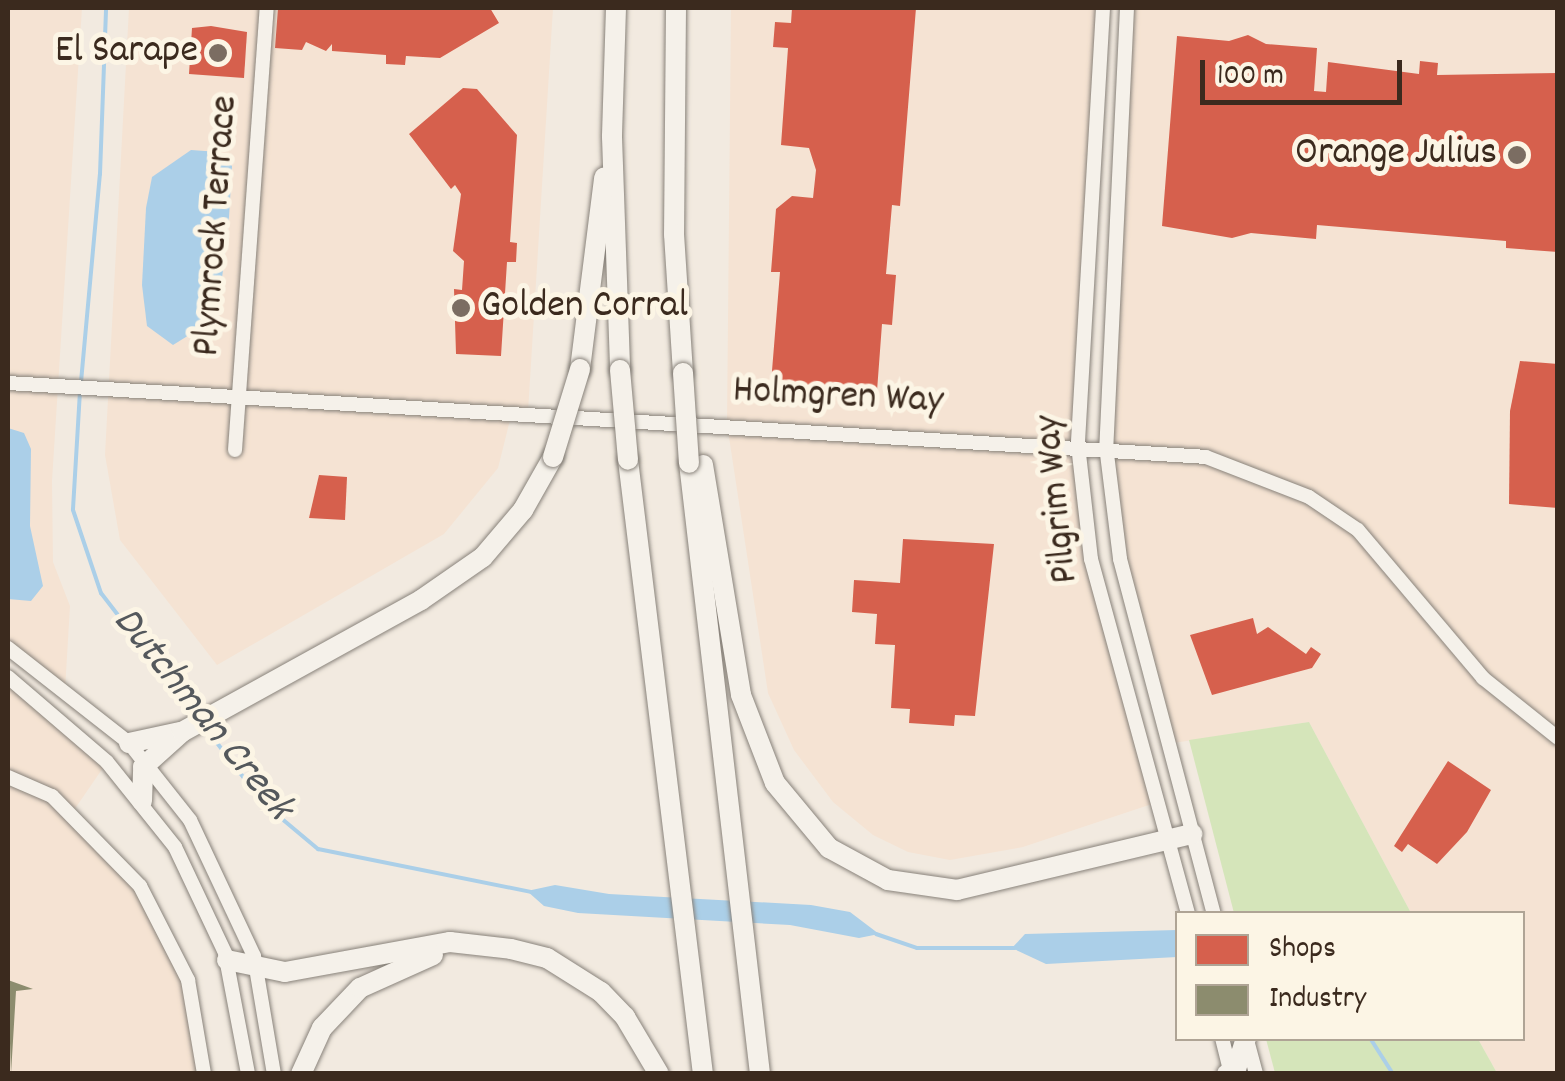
<!DOCTYPE html>
<style>
body{margin:0}
#map{position:relative;width:1565px;height:1081px;overflow:hidden;background:#f2eae0;font-family:Dekko,sans-serif}
div>[style]{position:absolute}
[style*='--x']{left:calc(var(--x)*1px);top:calc(var(--y)*1px);width:calc(var(--w)*1px);rotate:calc(var(--a)*1deg)}
.built>*{inset:0;background:#f5e3d3}
.green>*{inset:0;background:#d5e5ba}
.water>*{inset:0;background:#abcfe8}
.shops>*{inset:0;background:#d6604d}
.industry>*{inset:0;background:#8c8c6e}
.stream>*{height:4px;margin:-2px;padding:0 2px;transform-origin:2px;border-radius:2px;background:#abcfe8}
.roads{filter:drop-shadow(0 0 2px #88827a) drop-shadow(0 0 2px #88827a)}
.minor>*{height:14px;margin:-7px;padding:0 7px;transform-origin:7px;border-radius:7px;background:#f5f1ea}
.highway>*{height:20px;margin:-10px;padding:0 10px;transform-origin:10px;border-radius:10px;background:#f5f1ea}
.bridges{filter:drop-shadow(0 0 2px #88827a) drop-shadow(0 0 2px #88827a)}
.highway-bridge>*{height:20px;margin:-10px;padding:0 10px;transform-origin:10px;border-radius:10px;background:#f5f1ea}
.dots>*{width:28px;height:28px;translate:-50% -50%;box-sizing:border-box;border:5px solid #fcf5e5;border-radius:50%}
span{translate:-50% -50%;white-space:nowrap;text-align:center;line-height:1.15;-webkit-text-stroke:10px #fcf5e5;paint-order:stroke}
.poi-label{font-size:40px;color:#3b2a1e}
.right{translate:-100% -50%;text-align:right}
.left{translate:0 -50%;text-align:left}
.street-label{font-size:40px;color:#3b2a1e}
.water-label{font-size:42px;color:#54585c;font-style:italic}
.frame{position:absolute;inset:0;border:10px solid #3b2a1e;pointer-events:none}
.legend{position:absolute;left:1175px;top:911px;width:350px;height:130px;box-sizing:border-box;background:#fcf5e5;border:2px solid #afa495;margin:0;padding:12px 18px;list-style:none;font-size:30px;color:#3b2a1e}
.legend li{display:flex;align-items:center;gap:20px;height:50px}
.legend b{width:50px;border:2px solid #afa495}
.scale{position:absolute;left:1200px;top:60px;width:202px;height:45px;box-sizing:border-box;border:5px solid #3b2a1e;border-top:0;padding-left:12px;font-size:30px;line-height:35px;white-space:nowrap;color:#3b2a1e;-webkit-text-stroke:8px #fcf5e5;paint-order:stroke}
</style>
<div id="map">
<div class="built">
<i style="clip-path:polygon(8px 8px,82px 8px,52px 481px,53px 562px,70px 606px,65px 690px,8px 648px)"></i>
<i style="clip-path:polygon(129px 8px,553px 8px,528px 412px,512px 412px,498px 468px,444px 534px,217px 665px,120px 540px,105px 455px)"></i>
<i style="clip-path:polygon(731px 8px,1103px 8px,1078px 445px,1091px 559px,1158px 802px,1023px 847px,950px 860px,908px 852px,873px 835px,833px 802px,794px 750px,768px 693px,727px 424px)"></i>
<i style="clip-path:polygon(1127px 8px,1557px 8px,1557px 1073px,1497px 1073px,1478px 1039px,1522px 1038px,1522px 914px,1411px 913px,1309px 722px,1167px 744px,1120px 559px,1106px 446px)"></i>
<i style="clip-path:polygon(8px 677px,107px 762px,72px 813px,118px 859px,175px 947px,204px 1073px,8px 1073px)"></i>
</div>
<div class="green">
<i style="clip-path:polygon(1309px 722px,1411px 913px,1234px 913px,1189px 740px)"></i>
<i style="clip-path:polygon(1266px 1039px,1478px 1039px,1497px 1073px,1275px 1073px)"></i>
</div>
<div class="water">
<i style="clip-path:polygon(191px 150px,219px 152px,232px 166px,229px 217px,220px 296px,194px 332px,173px 345px,147px 326px,142px 285px,146px 208px,152px 177px)"></i>
<i style="clip-path:polygon(8px 428px,24px 433px,31px 449px,30px 526px,43px 586px,31px 601px,8px 599px)"></i>
<i style="clip-path:polygon(555px 885px,609px 894px,811px 905px,850px 912px,879px 934px,859px 938px,790px 925px,578px 913px,544px 906px,527px 891px)"></i>
<i style="clip-path:polygon(1177px 930px,1177px 957px,1046px 964px,1012px 948px,1025px 934px)"></i>
</div>
<div class="shops">
<i style="clip-path:polygon(278px 8px,490px 8px,499px 23px,440px 58px,406px 56px,405px 65px,386px 64px,386px 55px,332px 51px,332px 44px,326px 51px,306px 42px,302px 50px,275px 48px)"></i>
<i style="clip-path:polygon(792px 8px,916px 8px,900px 206px,892px 205px,886px 274px,896px 275px,892px 325px,882px 324px,877px 391px,771px 383px,780px 272px,771px 272px,776px 209px,792px 196px,813px 198px,816px 170px,809px 148px,781px 145px,788px 48px,773px 47px,775px 22px,791px 23px)"></i>
<i style="clip-path:polygon(211px 26px,247px 32px,244px 78px,189px 74px,192px 28px)"></i>
<i style="clip-path:polygon(1248px 35px,1266px 44px,1317px 48px,1314px 91px,1326px 92px,1328px 62px,1419px 74px,1420px 61px,1438px 63px,1437px 75px,1558px 73px,1558px 252px,1506px 248px,1506px 241px,1317px 225px,1316px 239px,1251px 233px,1232px 238px,1162px 226px,1177px 36px,1229px 41px)"></i>
<i style="clip-path:polygon(463px 88px,477px 89px,517px 135px,510px 242px,517px 243px,516px 262px,507px 262px,501px 356px,456px 354px,454px 289px,462px 290px,464px 261px,453px 251px,461px 194px,455px 185px,451px 189px,409px 134px)"></i>
<i style="clip-path:polygon(1520px 361px,1558px 364px,1558px 508px,1509px 504px,1510px 411px)"></i>
<i style="clip-path:polygon(319px 475px,347px 477px,345px 520px,309px 518px)"></i>
<i style="clip-path:polygon(903px 539px,994px 544px,975px 716px,955px 715px,954px 726px,909px 723px,910px 709px,891px 708px,895px 645px,875px 644px,877px 614px,852px 612px,854px 580px,900px 583px)"></i>
<i style="clip-path:polygon(1253px 618px,1257px 634px,1268px 627px,1306px 654px,1311px 647px,1321px 654px,1312px 668px,1212px 695px,1190px 635px)"></i>
<i style="clip-path:polygon(1448px 761px,1491px 790px,1467px 832px,1437px 864px,1408px 844px,1402px 852px,1394px 846px)"></i>
</div>
<div class="industry">
<i style="clip-path:polygon(8px 980px,33px 989px,16px 991px,11px 1074px)"></i>
</div>
<div class="stream">
<i style="--x:81;--y:382;--w:209;--a:-84.8"></i>
<i style="--x:100;--y:174;--w:166;--a:-87.9"></i>
<i style="--x:80;--y:391;--w:119;--a:93.4"></i>
<i style="--x:73;--y:510;--w:88;--a:71.4"></i>
<i style="--x:101;--y:593;--w:154;--a:52.4"></i>
<i style="--x:204;--y:726;--w:97;--a:52.5"></i>
<i style="--x:263;--y:803;--w:72;--a:39.9"></i>
<i style="--x:318;--y:849;--w:217;--a:11.4"></i>
<i style="--x:876;--y:934;--w:43;--a:18.9"></i>
<i style="--x:917;--y:948;--w:98;--a:0"></i>
<i style="--x:1370;--y:1038;--w:43;--a:57.4"></i>
</div>
<div class="roads">
<div class="minor">
<i style="--x:1103;--y:8;--w:438;--a:93.3"></i>
<i style="--x:1078;--y:445;--w:115;--a:83.5"></i>
<i style="--x:1091;--y:559;--w:368;--a:74.7"></i>
<i style="--x:1127;--y:8;--w:439;--a:92.7"></i>
<i style="--x:1106;--y:446;--w:114;--a:82.9"></i>
<i style="--x:1120;--y:559;--w:367;--a:75.2"></i>
<i style="--x:8;--y:383;--w:1200;--a:3.53"></i>
<i style="--x:1206;--y:457;--w:110;--a:21.2"></i>
<i style="--x:1309;--y:497;--w:59;--a:34"></i>
<i style="--x:1358;--y:530;--w:194;--a:49.8"></i>
<i style="--x:1483;--y:678;--w:96;--a:38.7"></i>
<i style="--x:235;--y:450;--w:443;--a:-85.9"></i>
<i style="--x:8;--y:648;--w:154;--a:38.1"></i>
<i style="--x:129;--y:743;--w:98;--a:51.6"></i>
<i style="--x:190;--y:820;--w:150;--a:64.8"></i>
<i style="--x:254;--y:956;--w:120;--a:80.4"></i>
<i style="--x:8;--y:677;--w:130;--a:40.6"></i>
<i style="--x:107;--y:762;--w:109;--a:51.3"></i>
<i style="--x:175;--y:847;--w:117;--a:64.7"></i>
<i style="--x:225;--y:953;--w:123;--a:79.2"></i>
<i style="--x:8;--y:777;--w:48;--a:23.4"></i>
<i style="--x:52;--y:796;--w:126;--a:45.6"></i>
<i style="--x:140;--y:886;--w:106;--a:62.9"></i>
<i style="--x:188;--y:980;--w:95;--a:80.3"></i>
<i style="--x:1222;--y:1038;--w:37;--a:76"></i>
<i style="--x:1247;--y:1040;--w:35;--a:75"></i>
</div>
<div class="highway">
<i style="--x:616;--y:8;--w:129;--a:91.8"></i>
<i style="--x:612;--y:137;--w:233;--a:88"></i>
<i style="--x:676;--y:8;--w:226;--a:90.5"></i>
<i style="--x:674;--y:234;--w:139;--a:86.3"></i>
<i style="--x:580;--y:369;--w:193;--a:-82.8"></i>
<i style="--x:628;--y:460;--w:619;--a:83.04"></i>
<i style="--x:689;--y:463;--w:615;--a:83.37"></i>
<i style="--x:703;--y:465;--w:233;--a:80.6"></i>
<i style="--x:741;--y:695;--w:94;--a:68.9"></i>
<i style="--x:775;--y:783;--w:85;--a:50.3"></i>
<i style="--x:829;--y:848;--w:67;--a:28.5"></i>
<i style="--x:888;--y:880;--w:70;--a:8.2"></i>
<i style="--x:957;--y:890;--w:242;--a:-13.4"></i>
<i style="--x:129;--y:743;--w:52;--a:-12.2"></i>
<i style="--x:142;--y:801;--w:34;--a:-88"></i>
<i style="--x:143;--y:767;--w:52;--a:-41.9"></i>
<i style="--x:182;--y:732;--w:273;--a:-28.9"></i>
<i style="--x:421;--y:600;--w:75;--a:-34.7"></i>
<i style="--x:483;--y:557;--w:62;--a:-49.6"></i>
<i style="--x:523;--y:510;--w:61;--a:-60.5"></i>
<i style="--x:227;--y:960;--w:59;--a:11.7"></i>
<i style="--x:285;--y:972;--w:168;--a:-10.3"></i>
<i style="--x:450;--y:942;--w:61;--a:6.5"></i>
<i style="--x:511;--y:949;--w:37;--a:14"></i>
<i style="--x:547;--y:958;--w:64;--a:32.2"></i>
<i style="--x:601;--y:992;--w:35;--a:46"></i>
<i style="--x:625;--y:1017;--w:66;--a:59.2"></i>
<i style="--x:301;--y:1074;--w:51;--a:-65.5"></i>
<i style="--x:322;--y:1028;--w:55;--a:-46.5"></i>
<i style="--x:360;--y:988;--w:80;--a:-24.3"></i>
<i style="--x:1227;--y:1074;--w:10;--a:-29"></i>
<i style="--x:1236;--y:1069;--w:33;--a:-72"></i>
</div>
</div>
<div class="bridges">
<div class="highway-bridge">
<i style="--x:620;--y:370;--w:90;--a:84.9"></i>
<i style="--x:683;--y:373;--w:90;--a:86.2"></i>
<i style="--x:553;--y:457;--w:92;--a:-72.9"></i>
</div>
</div>
<div class="dots">
<i style="left:218px;top:53px;background:#7b6d62"></i>
<i style="left:1517px;top:155px;background:#7b6d62"></i>
<i style="left:461px;top:308px;background:#7b6d62"></i>
</div>
<div class="poi-label">
<span class="right" style="left:198px;top:53px">El Sarape</span>
<span class="right" style="left:1497px;top:155px">Orange Julius</span>
<span class="left" style="left:481px;top:308px">Golden Corral</span>
</div>
<div class="street-label">
<span style="left:218px;top:226px;rotate:-86deg">Plymrock Terrace</span>
<span style="left:838px;top:398px;rotate:3deg">Holmgren Way</span>
<span style="left:1059px;top:499px;rotate:-96deg">Pilgrim Way</span>
</div>
<div class="water-label">
<span style="left:201px;top:715px;rotate:51deg">Dutchman Creek</span>
</div>
<div class="frame"></div>
<ul class="legend">
<li><b style="height:28px;background:#d6604d"></b>Shops</li>
<li><b style="height:28px;background:#8c8c6e"></b>Industry</li>
</ul>
<div class="scale">100 m</div>
</div>
